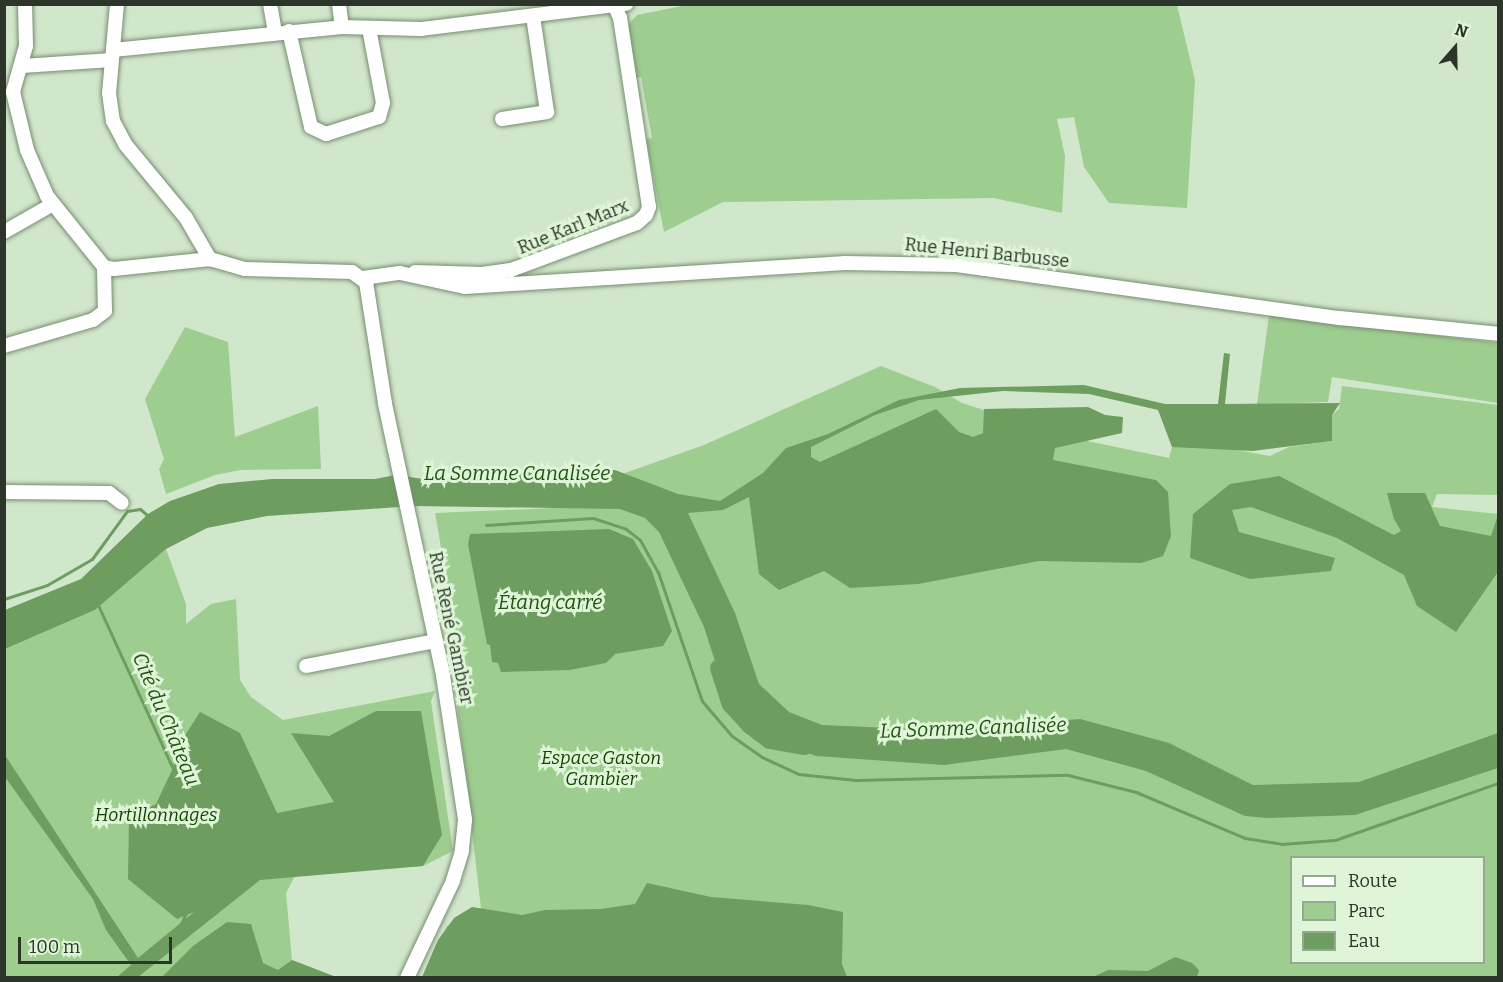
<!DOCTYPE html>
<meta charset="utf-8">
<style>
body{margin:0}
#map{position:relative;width:1503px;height:982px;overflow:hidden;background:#d1e7cb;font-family:Bitter,serif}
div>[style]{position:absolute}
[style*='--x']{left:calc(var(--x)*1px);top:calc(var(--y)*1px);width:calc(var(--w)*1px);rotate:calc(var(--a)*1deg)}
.green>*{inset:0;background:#9ecd90}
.water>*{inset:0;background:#6d9d5f}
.stream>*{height:3px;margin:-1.5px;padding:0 1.5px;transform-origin:1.5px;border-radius:1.5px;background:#6d9d5f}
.river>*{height:18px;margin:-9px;padding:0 9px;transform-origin:9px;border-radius:9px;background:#6d9d5f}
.roads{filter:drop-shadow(0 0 2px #788c72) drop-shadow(0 0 2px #788c72)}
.minor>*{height:14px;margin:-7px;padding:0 7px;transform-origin:7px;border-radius:7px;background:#fff}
span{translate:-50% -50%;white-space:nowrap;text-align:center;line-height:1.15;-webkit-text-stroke:6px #def5d8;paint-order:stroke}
.street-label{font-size:18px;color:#2d352a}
.park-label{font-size:18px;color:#134300;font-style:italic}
.water-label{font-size:20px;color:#225111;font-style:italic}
.frame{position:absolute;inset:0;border:6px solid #2d352a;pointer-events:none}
.legend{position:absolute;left:1290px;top:856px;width:195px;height:108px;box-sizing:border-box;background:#def5d8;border:2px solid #97a892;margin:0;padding:8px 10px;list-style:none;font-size:18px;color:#2d352a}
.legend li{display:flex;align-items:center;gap:12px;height:30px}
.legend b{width:30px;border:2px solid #97a892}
.north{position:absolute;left:1425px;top:18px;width:60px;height:60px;-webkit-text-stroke:4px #def5d8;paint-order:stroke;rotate:20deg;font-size:16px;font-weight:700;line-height:24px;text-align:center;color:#2d352a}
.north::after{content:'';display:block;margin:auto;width:21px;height:27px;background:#2d352a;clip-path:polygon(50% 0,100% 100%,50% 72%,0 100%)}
.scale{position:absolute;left:18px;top:937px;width:154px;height:27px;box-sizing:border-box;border:3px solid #2d352a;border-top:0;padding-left:8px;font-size:18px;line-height:21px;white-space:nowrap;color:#2d352a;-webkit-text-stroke:4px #def5d8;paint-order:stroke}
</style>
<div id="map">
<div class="green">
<i style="clip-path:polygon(692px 4px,1177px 5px,1195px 80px,1187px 208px,1109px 203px,1084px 167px,1074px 117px,1057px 119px,1065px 156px,1062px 213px,994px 198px,723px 202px,664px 232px,646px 139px,652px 138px,649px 122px,641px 77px,635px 78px,628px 25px,637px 15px)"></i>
<i style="clip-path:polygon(1269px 315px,1498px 343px,1498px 403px,1332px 377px,1328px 402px,1257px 404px)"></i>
<i style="clip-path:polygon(185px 327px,228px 342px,235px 437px,318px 406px,321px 469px,241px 470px,215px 475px,166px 494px,159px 469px,164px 459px,145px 399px)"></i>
<i style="clip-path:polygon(evenodd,881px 366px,935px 387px,962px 403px,1068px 437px,1169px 458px,1172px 447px,1221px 447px,1270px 456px,1289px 447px,1332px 441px,1332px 415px,1339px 409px,1342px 386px,1498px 405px,1498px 495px,1437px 494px,1432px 507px,1498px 514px,1498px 977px,424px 978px,447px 926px,481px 908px,457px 702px,467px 696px,435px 513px,576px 507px,597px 483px,704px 445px,881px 366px,1292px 858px,1484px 858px,1484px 962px,1292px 962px,1292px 858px)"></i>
<i style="clip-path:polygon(166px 549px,186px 604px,186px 624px,211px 604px,236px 599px,240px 680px,251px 697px,283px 720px,435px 691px,431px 701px,453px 851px,423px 866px,296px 874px,286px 893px,292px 960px,336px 977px,5px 978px,5px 649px,95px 610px)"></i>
</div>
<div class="water">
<i style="clip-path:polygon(1224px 353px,1230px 354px,1225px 404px,1340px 403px,1332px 415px,1332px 441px,1253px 451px,1172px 447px,1158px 410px,1089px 394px,1003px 391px,919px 400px,875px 415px,811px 447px,811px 457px,820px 462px,936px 409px,959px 432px,973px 437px,983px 433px,984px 409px,1088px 407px,1105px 415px,1123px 417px,1122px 433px,1055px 448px,1053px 460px,1156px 480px,1168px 492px,1171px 536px,1163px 556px,1141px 563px,1039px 561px,918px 584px,850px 588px,824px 571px,779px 590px,759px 574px,749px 497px,723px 510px,688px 513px,735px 613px,759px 684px,789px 712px,822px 725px,937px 730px,1080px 719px,1169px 743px,1253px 785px,1359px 782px,1498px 733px,1498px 768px,1355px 815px,1267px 818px,1245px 816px,1146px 771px,1066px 749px,944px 765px,816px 756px,776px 740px,741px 713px,720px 677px,704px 627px,659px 532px,645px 518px,620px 509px,414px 506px,267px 516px,207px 528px,166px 549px,95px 610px,5px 649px,5px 610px,81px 579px,148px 514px,170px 501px,219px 484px,272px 479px,375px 479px,396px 475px,430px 480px,573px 469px,615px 470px,678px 494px,720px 501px,763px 473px,786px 448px,828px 434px,899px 400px,960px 388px,1084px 385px,1165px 404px,1218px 404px)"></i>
<i style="clip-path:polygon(1279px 476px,1394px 535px,1401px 531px,1394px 519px,1387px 493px,1425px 493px,1440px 526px,1491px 536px,1498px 515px,1498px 572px,1456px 632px,1417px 606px,1404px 575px,1337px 538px,1251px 507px,1232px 510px,1239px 532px,1335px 558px,1331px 571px,1250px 579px,1190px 558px,1193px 514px,1230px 484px)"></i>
<i style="clip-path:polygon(609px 529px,633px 539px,652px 571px,672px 631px,663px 646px,615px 654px,606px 663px,570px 670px,501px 672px,498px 663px,492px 662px,490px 645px,487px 644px,468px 544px,470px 534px)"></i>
<i style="clip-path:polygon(376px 711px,421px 711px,442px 835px,423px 866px,260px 880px,138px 977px,117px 977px,131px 965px,106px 930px,93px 899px,5px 777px,5px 755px,138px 958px,194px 912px,177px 919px,128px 879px,129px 818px,156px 804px,173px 768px,177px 748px,200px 712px,240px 733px,277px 813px,334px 802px,291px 733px,329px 736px)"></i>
<i style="clip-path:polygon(647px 883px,711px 897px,808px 905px,843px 912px,842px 964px,847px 977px,422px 977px,438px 940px,454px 918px,472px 907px,522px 915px,545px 910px,601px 909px,635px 904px)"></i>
<i style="clip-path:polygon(227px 922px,251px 924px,263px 963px,278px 970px,292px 960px,336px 977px,162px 977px,193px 946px)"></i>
<i style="clip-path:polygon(1175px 957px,1192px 963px,1199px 970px,1197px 977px,1093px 977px,1108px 970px,1148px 971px)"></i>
</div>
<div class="stream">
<i style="--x:486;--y:525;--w:107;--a:-3.7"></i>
<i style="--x:593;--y:518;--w:35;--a:18"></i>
<i style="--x:626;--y:529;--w:18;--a:38"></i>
<i style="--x:640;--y:540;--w:37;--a:61"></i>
<i style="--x:658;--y:572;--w:136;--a:71.2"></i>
<i style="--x:702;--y:701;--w:46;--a:49.4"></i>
<i style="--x:732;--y:736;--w:37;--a:35"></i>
<i style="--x:762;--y:757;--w:40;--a:25"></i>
<i style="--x:798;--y:774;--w:58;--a:5.9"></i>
<i style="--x:856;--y:780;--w:212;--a:-1.4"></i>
<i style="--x:1068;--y:775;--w:70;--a:14"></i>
<i style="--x:1136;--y:792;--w:118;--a:22.9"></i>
<i style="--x:1245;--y:838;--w:36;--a:9"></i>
<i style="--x:1281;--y:844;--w:54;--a:-4.2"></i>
<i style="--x:1335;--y:840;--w:173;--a:-19.3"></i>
<i style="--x:4;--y:599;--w:45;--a:-18"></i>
<i style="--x:47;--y:585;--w:52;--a:-30"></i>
<i style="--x:92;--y:559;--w:59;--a:-53.9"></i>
<i style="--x:127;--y:511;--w:13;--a:-9"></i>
<i style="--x:140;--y:509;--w:11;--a:41"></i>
<i style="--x:98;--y:605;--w:183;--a:65.4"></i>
<i style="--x:180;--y:926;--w:14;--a:-65"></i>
</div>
<div class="river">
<i style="--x:719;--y:668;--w:38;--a:72"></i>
<i style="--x:731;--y:704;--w:28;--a:48"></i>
<i style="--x:750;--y:725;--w:25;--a:37"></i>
<i style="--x:770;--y:740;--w:35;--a:10"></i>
</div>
<div class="roads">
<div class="minor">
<i style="--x:25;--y:4;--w:42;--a:88.6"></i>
<i style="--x:26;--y:46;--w:48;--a:105.8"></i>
<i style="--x:13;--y:92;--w:60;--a:76.4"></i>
<i style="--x:27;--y:150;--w:50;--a:66.5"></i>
<i style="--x:47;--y:196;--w:91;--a:51.2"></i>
<i style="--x:117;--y:4;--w:89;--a:95.1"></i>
<i style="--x:109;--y:93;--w:28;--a:82"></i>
<i style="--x:113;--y:121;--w:26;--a:62"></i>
<i style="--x:125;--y:144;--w:96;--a:50.5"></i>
<i style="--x:186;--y:218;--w:48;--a:59.7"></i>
<i style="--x:270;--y:4;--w:29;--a:80"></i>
<i style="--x:339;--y:4;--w:23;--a:83"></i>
<i style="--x:289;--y:31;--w:98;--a:77.1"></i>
<i style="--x:311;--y:127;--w:17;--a:25"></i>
<i style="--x:326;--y:134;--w:56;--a:-17.8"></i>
<i style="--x:379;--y:117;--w:15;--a:-74"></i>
<i style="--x:383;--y:103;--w:76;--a:-100.6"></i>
<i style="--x:113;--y:50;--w:230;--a:-5.7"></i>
<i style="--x:342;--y:27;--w:79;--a:1.5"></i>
<i style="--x:421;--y:29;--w:207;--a:-7"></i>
<i style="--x:22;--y:66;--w:90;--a:-3.8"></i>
<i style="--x:502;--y:119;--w:46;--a:-8.8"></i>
<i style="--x:547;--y:112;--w:97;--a:-98.3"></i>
<i style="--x:4;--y:232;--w:56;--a:-29.7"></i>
<i style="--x:104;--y:267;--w:10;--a:11"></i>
<i style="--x:114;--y:269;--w:97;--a:-5.9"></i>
<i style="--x:210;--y:259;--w:36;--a:16"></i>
<i style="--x:245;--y:269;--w:107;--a:1.6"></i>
<i style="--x:352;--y:272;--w:17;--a:36"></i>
<i style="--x:366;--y:282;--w:123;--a:81.1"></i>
<i style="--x:385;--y:404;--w:271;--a:77.9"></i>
<i style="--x:442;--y:669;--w:153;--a:81.3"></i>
<i style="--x:465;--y:820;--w:31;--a:96"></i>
<i style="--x:462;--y:851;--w:31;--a:107"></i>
<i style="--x:453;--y:881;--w:107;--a:115.4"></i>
<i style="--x:415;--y:272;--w:67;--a:1.7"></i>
<i style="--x:482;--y:274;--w:29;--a:-8"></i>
<i style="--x:511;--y:270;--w:134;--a:-20.5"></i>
<i style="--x:637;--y:223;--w:12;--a:-42"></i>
<i style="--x:646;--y:215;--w:9;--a:-69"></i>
<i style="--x:649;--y:207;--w:191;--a:-98.7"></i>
<i style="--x:620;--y:18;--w:15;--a:-113"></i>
<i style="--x:363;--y:278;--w:37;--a:-8"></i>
<i style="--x:400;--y:273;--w:66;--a:12.2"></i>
<i style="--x:465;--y:287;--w:381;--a:-3.6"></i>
<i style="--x:845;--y:263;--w:111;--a:1"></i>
<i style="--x:956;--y:265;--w:387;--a:7.9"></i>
<i style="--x:1339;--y:318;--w:160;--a:5.7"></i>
<i style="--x:4;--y:346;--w:93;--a:-16.3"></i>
<i style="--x:93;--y:320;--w:15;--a:-37"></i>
<i style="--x:105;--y:311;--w:44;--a:-91.3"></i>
<i style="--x:4;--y:492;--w:105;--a:0.5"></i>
<i style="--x:109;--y:493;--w:16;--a:38"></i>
<i style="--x:306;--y:666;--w:132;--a:-10.9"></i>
</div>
</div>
<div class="street-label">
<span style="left:573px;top:227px;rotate:-22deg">Rue Karl Marx</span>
<span style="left:987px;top:253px;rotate:6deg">Rue Henri Barbusse</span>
<span style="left:451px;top:628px;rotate:78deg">Rue René Gambier</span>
</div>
<div class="park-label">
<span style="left:601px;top:769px">Espace Gaston<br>Gambier</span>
<span style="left:156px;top:815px">Hortillonnages</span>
</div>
<div class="water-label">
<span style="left:517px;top:473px">La Somme Canalisée</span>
<span style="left:550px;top:602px">Étang carré</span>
<span style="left:166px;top:719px;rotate:67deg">Cité du Château</span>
<span style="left:973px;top:728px;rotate:-2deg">La Somme Canalisée</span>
</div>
<div class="frame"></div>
<ul class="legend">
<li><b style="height:8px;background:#fff"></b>Route</li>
<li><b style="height:16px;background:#9ecd90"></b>Parc</li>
<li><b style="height:16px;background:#6d9d5f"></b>Eau</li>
</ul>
<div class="north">N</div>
<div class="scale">100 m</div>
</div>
